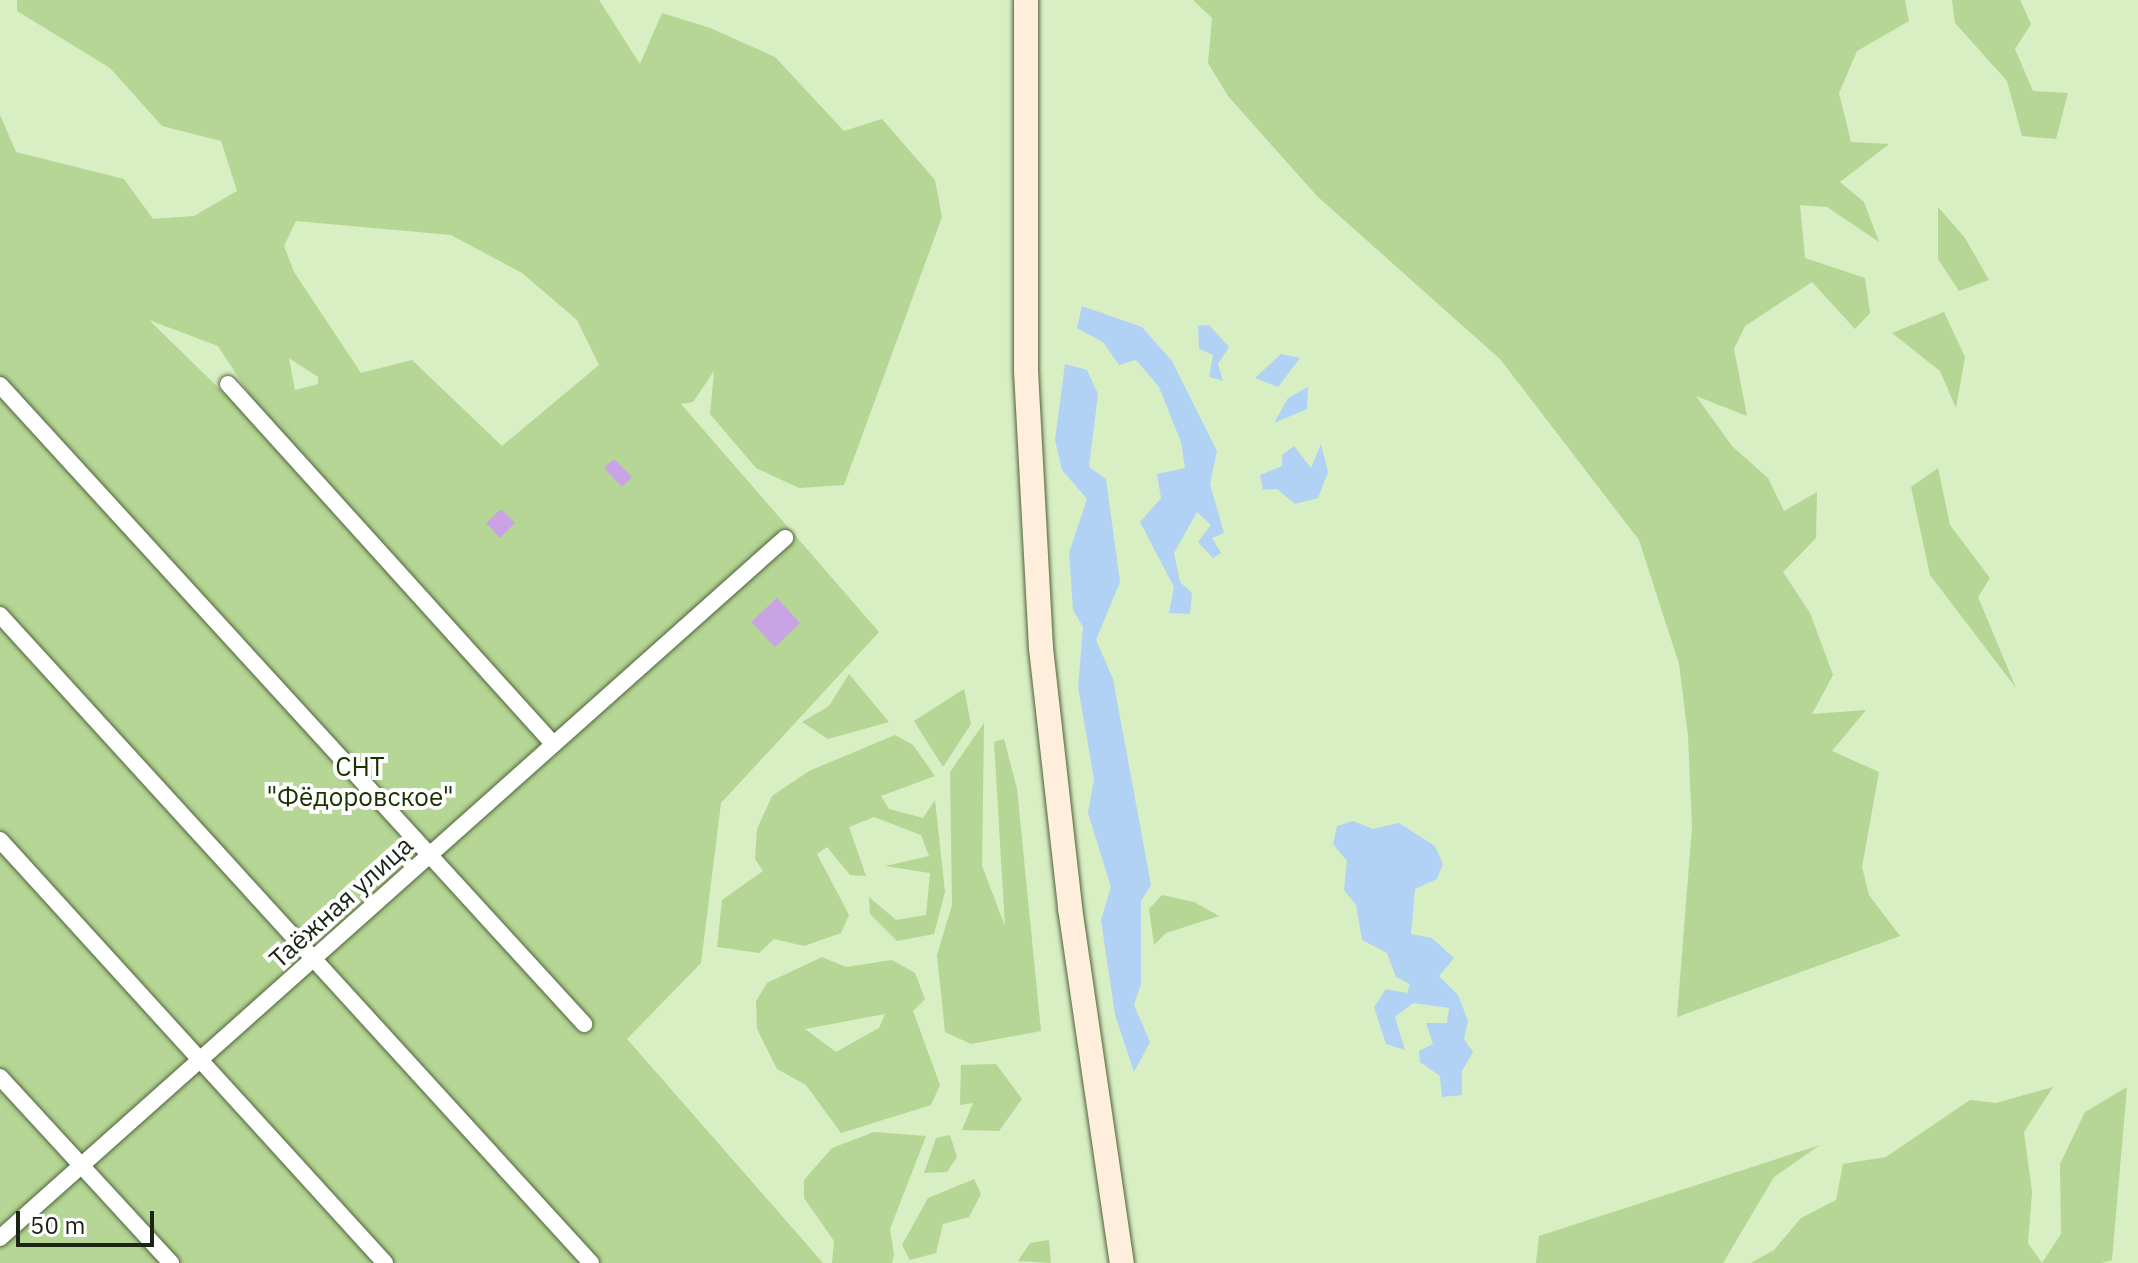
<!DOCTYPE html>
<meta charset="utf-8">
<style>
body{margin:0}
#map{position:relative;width:2138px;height:1263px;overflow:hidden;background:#d8eec3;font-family:"IBM Plex Sans",sans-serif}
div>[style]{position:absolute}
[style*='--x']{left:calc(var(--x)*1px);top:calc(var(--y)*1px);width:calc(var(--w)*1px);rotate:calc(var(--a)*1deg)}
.green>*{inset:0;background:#b5d694}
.water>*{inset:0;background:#b1d2f5}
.building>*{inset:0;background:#c9a3e5}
.roads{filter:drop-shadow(0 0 2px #50633d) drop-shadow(0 0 2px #50633d)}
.street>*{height:16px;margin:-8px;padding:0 8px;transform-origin:8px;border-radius:8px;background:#fff}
.secondary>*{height:24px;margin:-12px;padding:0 12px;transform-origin:12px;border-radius:12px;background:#ffeedb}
span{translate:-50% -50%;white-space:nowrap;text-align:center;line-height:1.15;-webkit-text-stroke:8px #fff;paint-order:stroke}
.park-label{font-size:26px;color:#1c3100}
.street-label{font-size:26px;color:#1c2414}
.scale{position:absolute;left:16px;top:1211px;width:138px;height:36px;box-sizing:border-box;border:4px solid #1c2414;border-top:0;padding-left:10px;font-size:24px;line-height:28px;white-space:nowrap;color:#1c2414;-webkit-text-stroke:6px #fff;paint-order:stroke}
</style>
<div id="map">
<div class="green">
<i style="clip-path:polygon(evenodd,17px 0,599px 0,640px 64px,662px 13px,710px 28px,775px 57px,844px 131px,882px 119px,935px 180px,942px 217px,844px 485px,799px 488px,756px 468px,710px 414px,714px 371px,693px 402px,681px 404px,879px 632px,721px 803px,701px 963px,627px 1039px,823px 1263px,0 1263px,0 115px,16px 152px,124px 179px,153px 219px,194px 216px,237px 191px,221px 141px,162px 126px,110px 68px,17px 11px,17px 0,296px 221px,451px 235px,522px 273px,577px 320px,599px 365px,502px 446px,412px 360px,361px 373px,294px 272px,284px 246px,296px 221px,17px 0,149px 320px,218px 346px,253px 400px,236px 405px,149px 320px,17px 0,289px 358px,318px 377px,318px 384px,295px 390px,289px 358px)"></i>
<i style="clip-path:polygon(1193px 0,1905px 0,1909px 21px,1857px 51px,1839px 93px,1851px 142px,1889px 144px,1840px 182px,1864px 202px,1879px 242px,1827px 207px,1800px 205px,1805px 258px,1865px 278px,1870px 313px,1855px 329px,1812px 282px,1745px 326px,1734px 349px,1747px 416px,1696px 396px,1732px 446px,1768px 478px,1784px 511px,1817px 492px,1816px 538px,1783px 572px,1810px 613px,1833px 675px,1812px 714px,1866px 710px,1832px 751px,1879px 772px,1862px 867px,1869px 895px,1900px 936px,1677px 1017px,1692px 827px,1688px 736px,1679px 664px,1639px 540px,1500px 359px,1317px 196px,1228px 96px,1208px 63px,1212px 18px)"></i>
<i style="clip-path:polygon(1952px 0,2020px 0,2031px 24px,2015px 49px,2033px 91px,2068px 93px,2056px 139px,2022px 136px,2007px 81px,1955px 23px)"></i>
<i style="clip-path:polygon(1938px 207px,1965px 238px,1989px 280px,1959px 291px,1938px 259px)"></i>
<i style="clip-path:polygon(1944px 312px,1965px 357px,1956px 408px,1940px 371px,1892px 333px)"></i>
<i style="clip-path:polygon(1938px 468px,1950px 525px,1990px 578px,1978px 597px,2016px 688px,1930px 575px,1911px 487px)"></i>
<i style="clip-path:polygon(849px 674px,889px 722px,828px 739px,802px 722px,829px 706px)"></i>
<i style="clip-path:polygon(964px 689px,971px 724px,943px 767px,914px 721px)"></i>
<i style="clip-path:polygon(984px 723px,982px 866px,1005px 926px,994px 742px,1004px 739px,1017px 789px,1041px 1031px,971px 1044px,945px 1032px,937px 955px,952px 905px,950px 772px)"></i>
<i style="clip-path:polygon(895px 735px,913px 745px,935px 776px,881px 796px,889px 809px,923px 818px,935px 800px,945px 892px,934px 934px,897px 941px,870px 914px,869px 897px,896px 920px,926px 915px,930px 873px,885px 866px,929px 856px,921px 835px,874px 817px,849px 827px,866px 876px,850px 875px,827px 847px,817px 854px,849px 915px,841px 933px,804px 946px,774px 939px,759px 953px,717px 947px,722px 900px,763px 871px,755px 859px,757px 829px,772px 796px,809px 771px)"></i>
<i style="clip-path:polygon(1162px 895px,1194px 902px,1219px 916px,1166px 933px,1154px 945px,1149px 909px)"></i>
<i style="clip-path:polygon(evenodd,822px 957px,846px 967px,892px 960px,915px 973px,925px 999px,913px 1011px,940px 1085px,931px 1105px,841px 1133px,806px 1085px,777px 1069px,757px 1029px,756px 1001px,767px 983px,822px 957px,885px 1014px,879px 1028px,836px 1052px,805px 1029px,885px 1014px)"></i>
<i style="clip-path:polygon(996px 1064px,1022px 1099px,999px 1131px,962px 1130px,973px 1103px,960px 1105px,961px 1065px)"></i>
<i style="clip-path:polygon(2053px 1087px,2024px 1132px,2032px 1192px,2028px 1243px,2042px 1263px,2061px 1234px,2060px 1164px,2085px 1112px,2127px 1087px,2112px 1260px,2102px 1263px,1751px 1263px,1774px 1250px,1801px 1218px,1836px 1200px,1843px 1164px,1886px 1157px,1970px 1100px,1996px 1103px)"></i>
<i style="clip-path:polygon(874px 1132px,926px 1136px,890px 1229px,894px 1254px,892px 1263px,832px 1263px,834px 1241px,804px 1198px,804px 1180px,832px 1148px)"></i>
<i style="clip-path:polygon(950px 1135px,957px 1157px,947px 1172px,924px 1173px,936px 1138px)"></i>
<i style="clip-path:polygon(1820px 1145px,1774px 1177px,1723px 1263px,1536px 1263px,1539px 1236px)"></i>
<i style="clip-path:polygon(974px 1179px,981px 1194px,969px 1217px,943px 1224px,936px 1253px,910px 1260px,902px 1245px,928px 1198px)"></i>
<i style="clip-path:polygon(1049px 1240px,1051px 1263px,1018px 1261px,1030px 1243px)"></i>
</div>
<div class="water">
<i style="clip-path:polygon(1082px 306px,1142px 327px,1172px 361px,1217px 451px,1210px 484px,1224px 533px,1212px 538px,1221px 553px,1213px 558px,1198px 542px,1211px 525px,1197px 512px,1174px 553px,1180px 582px,1192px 593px,1190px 614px,1169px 613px,1174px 587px,1140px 522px,1161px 498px,1157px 474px,1185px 468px,1181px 442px,1159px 387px,1136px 360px,1119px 365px,1103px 342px,1077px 328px)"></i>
<i style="clip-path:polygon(1209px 325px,1229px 347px,1218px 364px,1223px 381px,1209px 377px,1213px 355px,1199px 349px,1198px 326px)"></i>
<i style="clip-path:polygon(1281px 354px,1300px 358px,1278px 387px,1255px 378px)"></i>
<i style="clip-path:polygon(1065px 364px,1087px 370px,1098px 394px,1089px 467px,1106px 479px,1120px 582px,1096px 640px,1113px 679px,1151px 885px,1141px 901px,1141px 984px,1134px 1005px,1150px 1042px,1134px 1072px,1115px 1015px,1101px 920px,1111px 887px,1088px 813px,1094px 779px,1078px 687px,1083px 627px,1073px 610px,1069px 553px,1087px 499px,1062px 470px,1055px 440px)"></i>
<i style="clip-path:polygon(1308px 387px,1307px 409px,1274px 423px,1288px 398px)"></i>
<i style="clip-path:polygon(1321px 444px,1328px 472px,1318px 498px,1295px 504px,1277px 489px,1263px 490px,1260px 475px,1282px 466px,1282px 455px,1294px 446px,1311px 468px)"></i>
<i style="clip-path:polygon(1353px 821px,1373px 829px,1399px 823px,1435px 846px,1443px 864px,1437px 879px,1415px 889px,1411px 934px,1432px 938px,1454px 958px,1439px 976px,1458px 995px,1468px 1021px,1464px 1039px,1473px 1052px,1462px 1071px,1462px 1095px,1442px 1097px,1440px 1076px,1420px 1062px,1419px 1051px,1433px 1044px,1426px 1023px,1447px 1023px,1449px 1008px,1413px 1003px,1395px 1017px,1405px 1050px,1386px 1044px,1374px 1007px,1386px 989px,1407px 993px,1410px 984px,1396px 977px,1387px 953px,1362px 940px,1356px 905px,1344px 890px,1347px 861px,1333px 844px,1337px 826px)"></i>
</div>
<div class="building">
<i style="clip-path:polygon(614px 459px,632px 477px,622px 487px,604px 468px)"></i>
<i style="clip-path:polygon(501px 509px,515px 523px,500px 538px,486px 523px)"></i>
<i style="clip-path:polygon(777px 598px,800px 623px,775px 647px,751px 622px)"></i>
</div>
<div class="roads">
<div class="street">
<i style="--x:228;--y:384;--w:483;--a:47.9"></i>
<i style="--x:0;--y:385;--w:866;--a:47.57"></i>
<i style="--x:0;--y:615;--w:877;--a:47.63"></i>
<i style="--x:0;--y:840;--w:572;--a:47.69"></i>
<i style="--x:0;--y:1077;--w:253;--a:47.4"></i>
<i style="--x:0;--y:1238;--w:1052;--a:-41.72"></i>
</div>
<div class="secondary">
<i style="--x:1026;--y:0;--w:371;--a:90"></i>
<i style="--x:1026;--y:371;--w:277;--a:86.9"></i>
<i style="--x:1041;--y:648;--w:262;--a:83.6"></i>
<i style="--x:1070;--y:908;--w:359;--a:81.7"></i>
</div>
</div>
<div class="park-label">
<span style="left:360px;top:782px">СНТ<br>"Фёдоровское"</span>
</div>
<div class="street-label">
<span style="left:341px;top:902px;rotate:-42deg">Таёжная улица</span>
</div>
<div class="scale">50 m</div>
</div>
